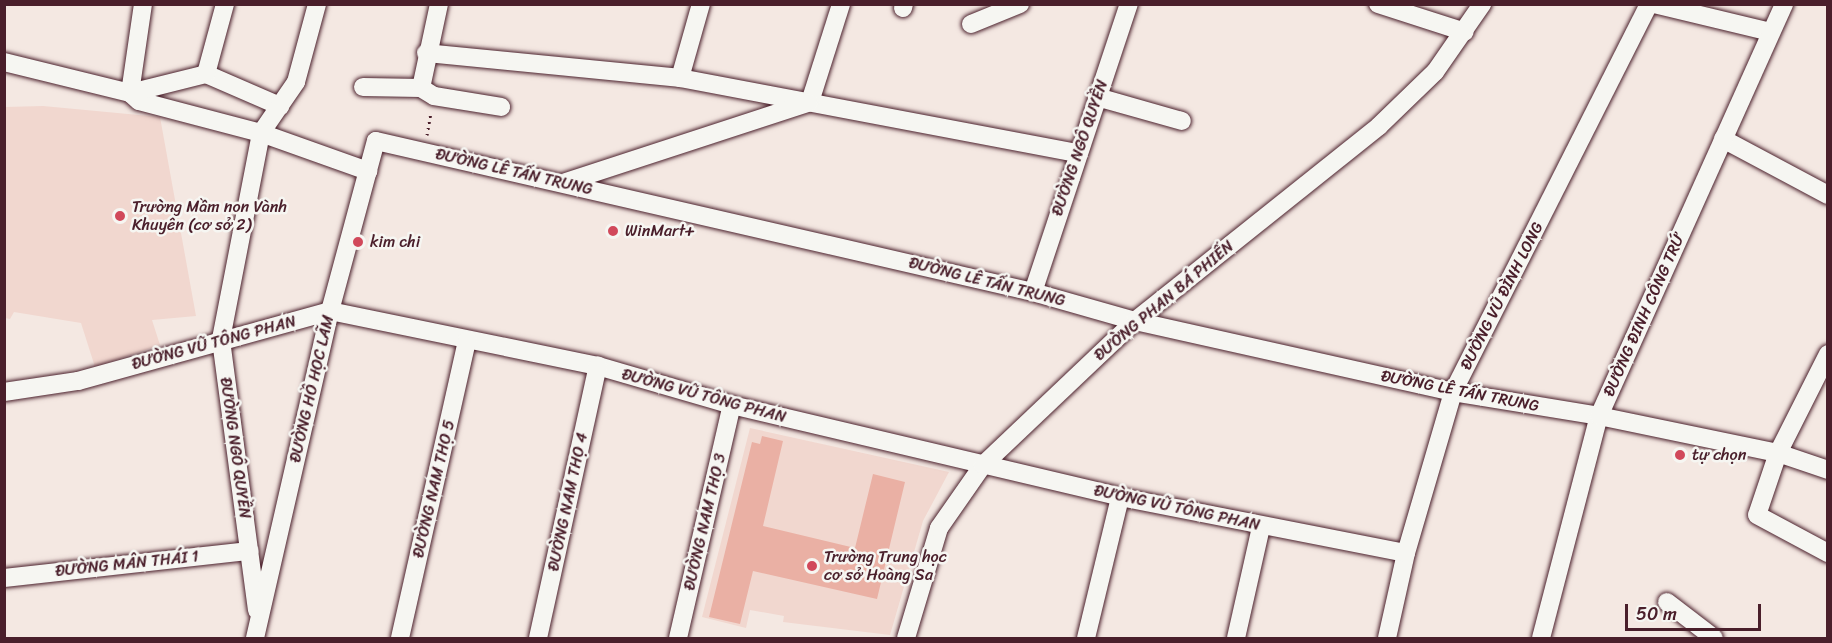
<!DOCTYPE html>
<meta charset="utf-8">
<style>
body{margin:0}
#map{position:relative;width:1832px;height:643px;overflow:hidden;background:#f4e8e2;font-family:Sriracha,sans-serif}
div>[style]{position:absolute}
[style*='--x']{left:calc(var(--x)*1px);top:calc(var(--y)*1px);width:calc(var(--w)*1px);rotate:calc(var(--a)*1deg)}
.built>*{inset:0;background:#f1d7cf}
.building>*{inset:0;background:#eab0a4}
.path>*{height:3px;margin-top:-1.5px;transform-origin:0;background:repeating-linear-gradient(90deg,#4a1f2b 0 1.5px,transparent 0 6px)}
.roads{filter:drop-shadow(0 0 2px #4a1f2b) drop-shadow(0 0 2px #4a1f2b)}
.minor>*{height:18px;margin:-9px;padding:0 9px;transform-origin:9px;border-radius:9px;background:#f6f6f2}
.dots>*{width:16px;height:16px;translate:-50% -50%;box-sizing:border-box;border:3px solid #f6f6f2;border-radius:50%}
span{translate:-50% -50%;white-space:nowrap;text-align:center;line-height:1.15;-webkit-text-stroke:5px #f6f6f2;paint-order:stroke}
.street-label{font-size:16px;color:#4a1f2b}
.poi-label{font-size:16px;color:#4a1f2b}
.left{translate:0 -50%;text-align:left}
.frame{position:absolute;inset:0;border:6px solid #4a1f2b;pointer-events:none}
.scale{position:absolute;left:1625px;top:604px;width:136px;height:27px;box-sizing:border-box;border:3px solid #4a1f2b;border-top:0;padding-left:8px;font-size:18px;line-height:21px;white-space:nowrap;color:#4a1f2b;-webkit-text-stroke:4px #f6f6f2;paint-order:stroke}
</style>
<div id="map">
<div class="built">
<i style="clip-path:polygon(43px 106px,160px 117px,196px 316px,152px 320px,160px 345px,95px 367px,81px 323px,14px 312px,10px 319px,5px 318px,5px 107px)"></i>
<i style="clip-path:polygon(750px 428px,949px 472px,923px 521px,890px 635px,783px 622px,784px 616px,750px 610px,746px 628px,702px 617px)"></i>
</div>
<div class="building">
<i style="clip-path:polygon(762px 436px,783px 441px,763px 526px,855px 548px,873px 474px,905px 482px,877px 599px,753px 571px,740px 624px,709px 617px,752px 442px,760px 444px)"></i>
</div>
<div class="path">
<i style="--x:427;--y:135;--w:23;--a:-80"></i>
</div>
<div class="roads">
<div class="minor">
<i style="--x:143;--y:4;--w:90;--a:98.3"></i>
<i style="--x:130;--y:93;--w:12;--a:42"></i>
<i style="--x:139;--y:101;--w:126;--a:14.7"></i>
<i style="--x:261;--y:133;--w:114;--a:19.6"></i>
<i style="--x:1378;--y:4;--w:91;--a:17.8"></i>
<i style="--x:1654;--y:4;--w:120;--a:13.5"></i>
<i style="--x:903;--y:8;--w:4;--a:-76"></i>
<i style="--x:971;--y:24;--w:53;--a:-22.2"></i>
<i style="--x:426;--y:53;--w:255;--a:5.6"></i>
<i style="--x:680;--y:78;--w:403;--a:10.7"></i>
<i style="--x:4;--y:62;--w:130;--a:13.8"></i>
<i style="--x:130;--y:93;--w:78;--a:-14"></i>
<i style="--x:206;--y:74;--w:81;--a:23.4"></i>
<i style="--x:206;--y:74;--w:73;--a:-74.8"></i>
<i style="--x:680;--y:78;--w:77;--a:-74.2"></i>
<i style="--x:363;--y:87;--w:58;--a:1"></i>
<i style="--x:421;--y:88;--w:86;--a:-77.9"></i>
<i style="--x:421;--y:88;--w:15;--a:32"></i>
<i style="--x:434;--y:96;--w:68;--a:9.3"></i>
<i style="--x:1097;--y:97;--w:88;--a:15.8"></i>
<i style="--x:810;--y:102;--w:103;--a:-72.4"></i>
<i style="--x:1723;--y:139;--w:119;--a:28.1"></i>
<i style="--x:566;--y:182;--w:255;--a:-18.1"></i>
<i style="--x:1033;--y:292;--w:304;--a:-71.6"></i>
<i style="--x:1828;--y:354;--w:111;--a:116.8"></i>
<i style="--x:1778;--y:453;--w:65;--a:108.7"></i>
<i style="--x:1757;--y:515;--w:81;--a:28.2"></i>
<i style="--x:4;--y:392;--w:75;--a:-8.5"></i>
<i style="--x:78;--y:381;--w:262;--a:-15.5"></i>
<i style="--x:330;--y:311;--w:274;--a:11.6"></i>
<i style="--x:598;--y:366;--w:140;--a:16.2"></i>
<i style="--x:732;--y:405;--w:399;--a:13.3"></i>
<i style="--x:1120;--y:497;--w:291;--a:11.1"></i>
<i style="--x:4;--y:578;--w:247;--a:-6.3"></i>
<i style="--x:1667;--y:602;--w:59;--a:37.5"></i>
<i style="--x:257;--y:610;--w:273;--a:-97.6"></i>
<i style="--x:221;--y:339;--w:210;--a:-79"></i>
<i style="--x:261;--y:133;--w:62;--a:-55.5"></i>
<i style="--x:296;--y:82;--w:81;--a:-74.9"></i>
<i style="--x:255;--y:638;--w:335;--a:-77.1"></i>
<i style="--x:330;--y:311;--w:176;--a:-74.9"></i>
<i style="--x:376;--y:141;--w:674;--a:12.94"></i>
<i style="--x:1033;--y:292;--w:106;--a:15.9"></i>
<i style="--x:1135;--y:321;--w:326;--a:12.6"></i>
<i style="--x:1453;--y:392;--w:148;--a:9.3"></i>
<i style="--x:1599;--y:416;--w:183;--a:11.7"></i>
<i style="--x:1778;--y:453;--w:53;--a:18.8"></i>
<i style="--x:400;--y:638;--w:305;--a:-77.3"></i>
<i style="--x:538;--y:638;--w:279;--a:-77.6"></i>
<i style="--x:678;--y:638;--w:239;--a:-77"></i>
<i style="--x:906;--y:638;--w:115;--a:-73.3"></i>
<i style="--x:939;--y:528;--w:77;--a:-55.1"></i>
<i style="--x:983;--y:465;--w:209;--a:-43.5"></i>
<i style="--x:1135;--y:321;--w:312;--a:-38.6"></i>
<i style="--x:1379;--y:126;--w:78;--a:-44"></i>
<i style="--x:1435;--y:72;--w:83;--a:-55.3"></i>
<i style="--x:1086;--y:638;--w:145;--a:-76.4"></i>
<i style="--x:1236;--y:638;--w:114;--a:-77.3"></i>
<i style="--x:1387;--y:638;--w:87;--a:-77.4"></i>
<i style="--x:1406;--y:553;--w:168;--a:-73.7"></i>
<i style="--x:1453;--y:392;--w:435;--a:-63.2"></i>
<i style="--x:1541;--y:638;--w:229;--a:-75.4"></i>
<i style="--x:1599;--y:416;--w:452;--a:-65.8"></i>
</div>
</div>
<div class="dots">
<i style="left:120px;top:216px;background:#d1495b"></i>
<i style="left:613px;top:231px;background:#d1495b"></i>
<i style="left:358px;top:242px;background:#d1495b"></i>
<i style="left:1680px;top:455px;background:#d1495b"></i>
<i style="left:812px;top:566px;background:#d1495b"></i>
</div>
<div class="street-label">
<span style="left:1080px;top:148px;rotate:-71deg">ĐƯỜNG NGÔ QUYỀN</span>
<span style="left:514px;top:172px;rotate:13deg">ĐƯỜNG LÊ TẤN TRUNG</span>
<span style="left:987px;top:282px;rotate:14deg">ĐƯỜNG LÊ TẤN TRUNG</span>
<span style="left:1502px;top:296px;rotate:-63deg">ĐƯỜNG VŨ ĐÌNH LONG</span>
<span style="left:1164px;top:301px;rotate:-40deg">ĐƯỜNG PHAN BÁ PHIẾN</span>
<span style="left:1644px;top:315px;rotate:-66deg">ĐƯỜNG ĐINH CÔNG TRỨ</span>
<span style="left:214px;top:343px;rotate:-15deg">ĐƯỜNG VŨ TÔNG PHAN</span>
<span style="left:312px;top:389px;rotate:-77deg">ĐƯỜNG HỒ HỌC LÃM</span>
<span style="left:1460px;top:391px;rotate:11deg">ĐƯỜNG LÊ TẤN TRUNG</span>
<span style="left:704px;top:396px;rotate:15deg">ĐƯỜNG VŨ TÔNG PHAN</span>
<span style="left:235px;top:448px;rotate:82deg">ĐƯỜNG NGÔ QUYỀN</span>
<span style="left:434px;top:489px;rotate:-77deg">ĐƯỜNG NAM THỌ 5</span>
<span style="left:568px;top:502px;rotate:-78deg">ĐƯỜNG NAM THỌ 4</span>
<span style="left:1177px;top:508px;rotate:12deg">ĐƯỜNG VŨ TÔNG PHAN</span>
<span style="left:705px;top:522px;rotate:-77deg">ĐƯỜNG NAM THỌ 3</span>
<span style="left:127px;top:564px;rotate:-6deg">ĐƯỜNG MÂN THÁI 1</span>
</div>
<div class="poi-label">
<span class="left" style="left:132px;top:216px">Trường Mầm non Vành<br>Khuyên (cơ sở 2)</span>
<span class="left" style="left:625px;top:231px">WinMart+</span>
<span class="left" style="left:370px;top:242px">kim chi</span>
<span class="left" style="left:1692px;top:455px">tự chọn</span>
<span class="left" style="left:824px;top:566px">Trường Trung học<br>cơ sở Hoàng Sa</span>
</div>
<div class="frame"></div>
<div class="scale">50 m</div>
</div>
